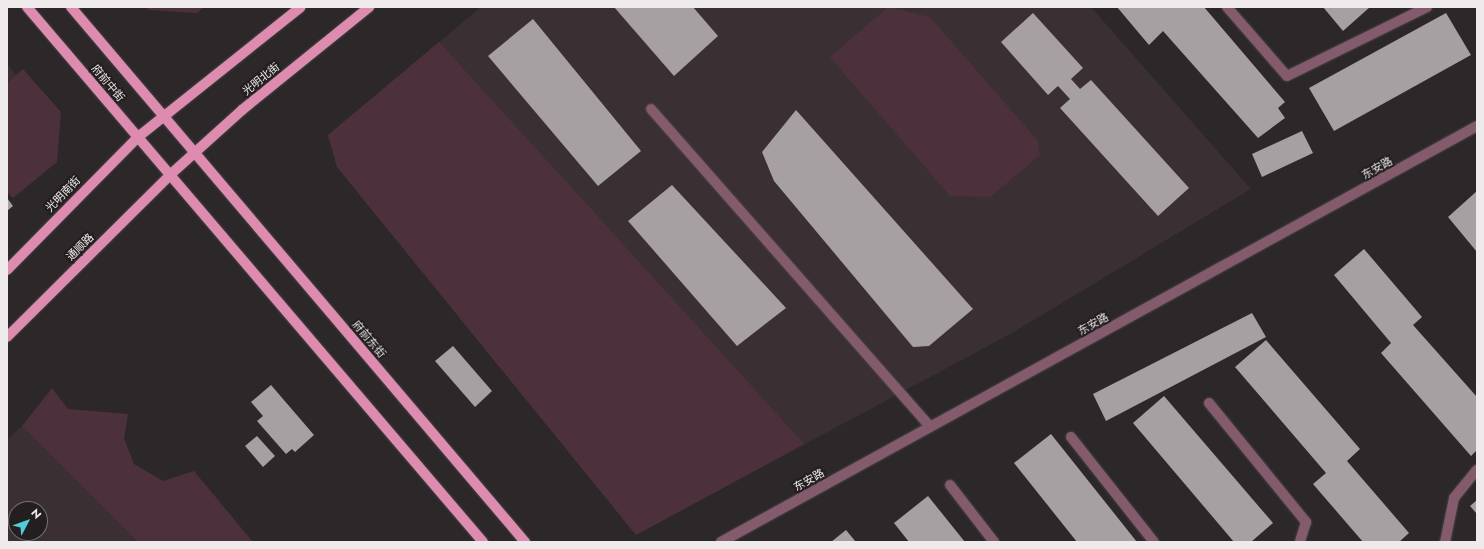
<!DOCTYPE html>
<meta charset="utf-8">
<style>
body{margin:0}
#map{position:relative;width:1484px;height:549px;overflow:hidden;background:#2c2729;font-family:Jost,"Noto Sans SC",sans-serif}
div>[style]{position:absolute}
[style*='--x']{left:calc(var(--x)*1px);top:calc(var(--y)*1px);width:calc(var(--w)*1px);rotate:calc(var(--a)*1deg)}
.built>*{inset:0;background:#3a2f33}
.green>*{inset:0;background:#4c313d}
.building>*{inset:0;background:#a7a0a3}
.roads{filter:drop-shadow(0 0 1px #474244) drop-shadow(0 0 1px #474244)}
.service>*{height:10px;margin:-5px;padding:0 5px;transform-origin:5px;border-radius:5px;background:#835b6c}
.tertiary>*{height:10px;margin:-5px;padding:0 5px;transform-origin:5px;border-radius:5px;background:#835b6c}
.primary>*{height:10px;margin:-5px;padding:0 5px;transform-origin:5px;border-radius:5px;background:#dd8cb0}
span{translate:-50% -50%;white-space:nowrap;text-align:center;line-height:1.15;-webkit-text-stroke:4px #231e20;paint-order:stroke}
.street-label{font-size:11px;color:#efebec}
.frame{position:absolute;inset:0;border:8px solid #efebec;pointer-events:none}
.north{position:absolute;left:8px;top:501px;width:40px;height:40px;box-sizing:border-box;background:#231e20;border:1px solid #757072;border-radius:50%;rotate:49deg;font-size:11px;font-weight:700;line-height:16px;text-align:center;color:#efebec}
.north::after{content:'';display:block;margin:auto;width:14px;height:18px;background:#52ccd5;clip-path:polygon(50% 0,100% 100%,50% 72%,0 100%)}
</style>
<div id="map">
<div class="built">
<i style="clip-path:polygon(481px 7px,1091px 7px,1251px 189px,1014px 332px,636px 535px,337px 167px,328px 135px)"></i>
<i style="clip-path:polygon(7px 63px,16px 75px,7px 83px)"></i>
<i style="clip-path:polygon(evenodd,22px 426px,138px 542px,7px 542px,7px 440px,22px 426px,16px 509px,40px 509px,40px 533px,16px 533px,16px 509px)"></i>
</div>
<div class="green">
<i style="clip-path:polygon(146px 7px,204px 7px,197px 13px,148px 10px)"></i>
<i style="clip-path:polygon(888px 7px,930px 17px,1038px 141px,1040px 155px,990px 197px,950px 196px,830px 57px)"></i>
<i style="clip-path:polygon(439px 42px,603px 222px,804px 444px,636px 535px,337px 167px,328px 135px)"></i>
<i style="clip-path:polygon(23px 69px,61px 112px,57px 162px,13px 198px,7px 192px,7px 83px)"></i>
<i style="clip-path:polygon(52px 388px,68px 409px,128px 414px,124px 438px,134px 464px,163px 481px,194px 471px,253px 542px,138px 542px,22px 426px)"></i>
</div>
<div class="building">
<i style="clip-path:polygon(614px 7px,693px 7px,718px 36px,674px 76px)"></i>
<i style="clip-path:polygon(1117px 7px,1204px 7px,1285px 102px,1278px 108px,1285px 118px,1258px 138px,1163px 31px,1149px 45px)"></i>
<i style="clip-path:polygon(1323px 7px,1370px 7px,1343px 31px)"></i>
<i style="clip-path:polygon(1033px 13px,1083px 68px,1071px 79px,1080px 89px,1091px 80px,1189px 188px,1158px 216px,1060px 108px,1070px 99px,1058px 86px,1048px 95px,1001px 42px)"></i>
<i style="clip-path:polygon(1446px 13px,1471px 55px,1334px 131px,1309px 88px)"></i>
<i style="clip-path:polygon(533px 19px,641px 151px,598px 186px,488px 56px)"></i>
<i style="clip-path:polygon(796px 110px,973px 309px,929px 346px,913px 347px,774px 181px,762px 152px)"></i>
<i style="clip-path:polygon(1302px 131px,1313px 153px,1262px 177px,1252px 154px)"></i>
<i style="clip-path:polygon(672px 185px,786px 308px,737px 346px,628px 221px)"></i>
<i style="clip-path:polygon(1477px 191px,1477px 252px,1448px 217px)"></i>
<i style="clip-path:polygon(7px 198px,13px 206px,7px 211px)"></i>
<i style="clip-path:polygon(1364px 249px,1422px 317px,1413px 325px,1477px 397px,1477px 450px,1471px 456px,1381px 353px,1391px 343px,1334px 275px)"></i>
<i style="clip-path:polygon(1252px 313px,1266px 337px,1106px 421px,1093px 394px)"></i>
<i style="clip-path:polygon(1266px 340px,1360px 449px,1347px 461px,1409px 533px,1399px 542px,1363px 542px,1313px 484px,1326px 473px,1235px 367px)"></i>
<i style="clip-path:polygon(453px 346px,492px 391px,475px 407px,435px 361px)"></i>
<i style="clip-path:polygon(271px 385px,314px 435px,295px 452px,292px 449px,286px 454px,257px 421px,263px 416px,251px 402px)"></i>
<i style="clip-path:polygon(1164px 396px,1273px 523px,1251px 542px,1234px 542px,1133px 423px)"></i>
<i style="clip-path:polygon(1051px 434px,1137px 542px,1077px 542px,1014px 463px)"></i>
<i style="clip-path:polygon(257px 436px,275px 456px,263px 467px,245px 446px)"></i>
<i style="clip-path:polygon(928px 496px,965px 542px,909px 542px,894px 523px)"></i>
<i style="clip-path:polygon(1477px 500px,1477px 514px,1470px 506px)"></i>
<i style="clip-path:polygon(846px 530px,856px 542px,831px 542px)"></i>
</div>
<div class="roads">
<div class="service">
<i style="--x:1227;--y:7;--w:91;--a:49"></i>
<i style="--x:1287;--y:76;--w:156;--a:-26.2"></i>
<i style="--x:651;--y:109;--w:423;--a:48.7"></i>
<i style="--x:1209;--y:403;--w:154;--a:50.8"></i>
<i style="--x:1306;--y:522;--w:21;--a:107"></i>
<i style="--x:1071;--y:437;--w:134;--a:51.7"></i>
<i style="--x:950;--y:485;--w:72;--a:52.3"></i>
<i style="--x:1445;--y:542;--w:45;--a:-78.4"></i>
<i style="--x:1454;--y:498;--w:36;--a:-51"></i>
</div>
<div class="tertiary">
<i style="--x:721;--y:542;--w:863;--a:-28.82"></i>
</div>
<div class="primary">
<i style="--x:27;--y:7;--w:703;--a:49.56"></i>
<i style="--x:71;--y:7;--w:702;--a:49.68"></i>
<i style="--x:7;--y:270;--w:187;--a:-45.4"></i>
<i style="--x:138;--y:137;--w:208;--a:-38.6"></i>
<i style="--x:7;--y:337;--w:231;--a:-44.8"></i>
<i style="--x:171;--y:174;--w:96;--a:-42"></i>
<i style="--x:242;--y:110;--w:164;--a:-39"></i>
</div>
</div>
<div class="street-label">
<span style="left:261px;top:79px;rotate:-39deg">光明北街</span>
<span style="left:108px;top:83px;rotate:50deg">府前中街</span>
<span style="left:1377px;top:168px;rotate:-29deg">东安路</span>
<span style="left:63px;top:194px;rotate:-46deg">光明南街</span>
<span style="left:80px;top:247px;rotate:-45deg">通顺路</span>
<span style="left:1093px;top:324px;rotate:-29deg">东安路</span>
<span style="left:369px;top:339px;rotate:50deg">府前东街</span>
<span style="left:809px;top:480px;rotate:-29deg">东安路</span>
</div>
<div class="frame"></div>
<div class="north">N</div>
</div>
